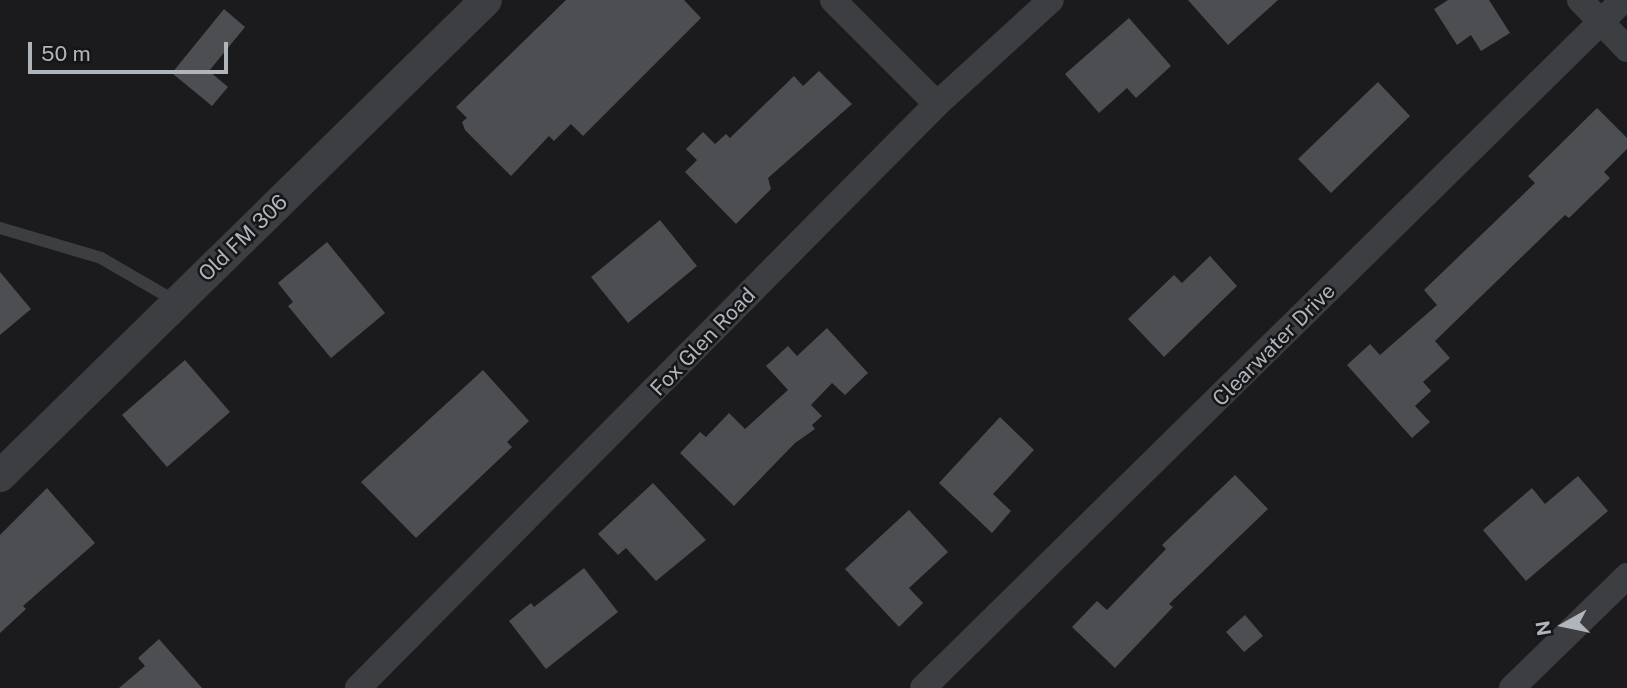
<!DOCTYPE html>
<style>
body{margin:0}
#map{position:relative;width:1627px;height:688px;overflow:hidden;background:#1b1b1d;font-family:"Public Sans",sans-serif}
div>[style]{position:absolute}
[style*='--x']{left:calc(var(--x)*1px);top:calc(var(--y)*1px);width:calc(var(--w)*1px);rotate:calc(var(--a)*1deg)}
.building>*{inset:0;background:#4d4e51}
.service>*{height:12px;margin:-6px;padding:0 6px;transform-origin:6px;border-radius:6px;background:#3c3e41}
.minor>*{height:26px;margin:-13px;padding:0 13px;transform-origin:13px;border-radius:13px;background:#3c3e41}
.tertiary>*{height:32px;margin:-16px;padding:0 16px;transform-origin:16px;border-radius:16px;background:#3c3e41}
span{translate:-50% -50%;white-space:nowrap;text-align:center;line-height:1.15;-webkit-text-stroke:5px #161618;paint-order:stroke}
.street-label{font-size:21px;color:#afb5ba}
.north{position:absolute;left:1529px;top:590px;width:70px;height:70px;-webkit-text-stroke:5px #161618;paint-order:stroke;rotate:261deg;font-size:19px;font-weight:700;line-height:28px;text-align:center;color:#afb5ba}
.north::after{content:'';display:block;margin:auto;width:24px;height:32px;background:#afb5ba;clip-path:polygon(50% 0,100% 100%,50% 72%,0 100%)}
.scale{position:absolute;left:28px;top:42px;width:200px;height:32px;box-sizing:border-box;border:4px solid #afb5ba;border-top:0;padding-left:9px;font-size:21px;line-height:24px;white-space:nowrap;color:#afb5ba;-webkit-text-stroke:5px #161618;paint-order:stroke}
</style>
<div id="map">
<div class="building">
<i style="clip-path:polygon(566px 0,684px 0,701px 18px,583px 136px,571px 124px,554px 141px,549px 136px,511px 176px,465px 130px,462px 122px,467px 118px,456px 107px)"></i>
<i style="clip-path:polygon(1188px 0,1278px 0,1228px 45px)"></i>
<i style="clip-path:polygon(1448px 0,1489px 0,1510px 33px,1481px 51px,1471px 35px,1457px 45px,1434px 9px)"></i>
<i style="clip-path:polygon(224px 9px,245px 27px,209px 71px,228px 87px,212px 106px,172px 73px)"></i>
<i style="clip-path:polygon(1129px 18px,1171px 66px,1136px 98px,1127px 88px,1099px 113px,1065px 74px)"></i>
<i style="clip-path:polygon(819px 71px,852px 104px,768px 178px,771px 189px,736px 224px,685px 172px,697px 160px,686px 149px,703px 132px,715px 144px,726px 134px,730px 138px,794px 76px,803px 86px)"></i>
<i style="clip-path:polygon(1378px 82px,1410px 116px,1331px 193px,1298px 159px)"></i>
<i style="clip-path:polygon(1597px 108px,1627px 138px,1627px 149px,1604px 172px,1610px 178px,1569px 218px,1565px 215px,1435px 341px,1450px 358px,1423px 382px,1431px 391px,1415px 406px,1430px 422px,1412px 438px,1347px 365px,1370px 344px,1380px 355px,1437px 305px,1424px 290px,1535px 183px,1528px 176px)"></i>
<i style="clip-path:polygon(660px 220px,697px 266px,628px 323px,591px 277px)"></i>
<i style="clip-path:polygon(327px 242px,385px 313px,331px 358px,288px 306px,293px 302px,278px 283px)"></i>
<i style="clip-path:polygon(1210px 256px,1237px 286px,1164px 357px,1128px 319px,1174px 275px,1182px 283px)"></i>
<i style="clip-path:polygon(0 272px,31px 309px,0 335px)"></i>
<i style="clip-path:polygon(827px 328px,868px 373px,845px 395px,832px 383px,811px 405px,822px 416px,812px 425px,815px 429px,795px 443px,734px 506px,680px 453px,700px 432px,706px 437px,729px 413px,745px 429px,788px 390px,766px 366px,788px 346px,797px 356px)"></i>
<i style="clip-path:polygon(185px 360px,230px 412px,167px 467px,122px 415px)"></i>
<i style="clip-path:polygon(483px 370px,529px 421px,507px 442px,512px 447px,416px 538px,361px 482px)"></i>
<i style="clip-path:polygon(1000px 417px,1034px 450px,993px 494px,1011px 511px,992px 533px,939px 483px)"></i>
<i style="clip-path:polygon(1235px 475px,1268px 509px,1169px 604px,1173px 607px,1115px 668px,1072px 627px,1097px 601px,1107px 610px,1166px 549px,1162px 545px)"></i>
<i style="clip-path:polygon(1578px 476px,1608px 511px,1526px 581px,1483px 530px,1532px 488px,1545px 504px)"></i>
<i style="clip-path:polygon(653px 483px,706px 540px,656px 581px,626px 548px,618px 555px,598px 534px)"></i>
<i style="clip-path:polygon(47px 488px,95px 543px,23px 606px,26px 609px,0 633px,0 535px)"></i>
<i style="clip-path:polygon(909px 510px,948px 552px,909px 588px,923px 603px,899px 627px,845px 569px)"></i>
<i style="clip-path:polygon(584px 568px,618px 612px,546px 669px,509px 621px,531px 603px,534px 607px)"></i>
<i style="clip-path:polygon(1245px 615px,1263px 636px,1244px 652px,1226px 632px)"></i>
<i style="clip-path:polygon(159px 639px,202px 688px,119px 688px,145px 666px,138px 658px)"></i>
</div>
<div class="service">
<i style="--x:0;--y:228;--w:105;--a:16.5"></i>
<i style="--x:101;--y:258;--w:88;--a:30.1"></i>
</div>
<div class="minor">
<i style="--x:833;--y:0;--w:147;--a:45"></i>
<i style="--x:1580;--y:0;--w:68;--a:46.2"></i>
<i style="--x:358;--y:688;--w:822;--a:-45.25"></i>
<i style="--x:937;--y:104;--w:154;--a:-42.4"></i>
<i style="--x:923;--y:688;--w:982;--a:-44.5"></i>
<i style="--x:1512;--y:688;--w:161;--a:-44.2"></i>
</div>
<div class="tertiary">
<i style="--x:0;--y:476;--w:680;--a:-44.4"></i>
</div>
<div class="street-label">
<span style="left:243px;top:238px;rotate:-44deg">Old FM 306</span>
<span style="left:703px;top:342px;rotate:-46deg">Fox Glen Road</span>
<span style="left:1274px;top:345px;rotate:-45deg">Clearwater Drive</span>
</div>
<div class="north">N</div>
<div class="scale">50 m</div>
</div>
